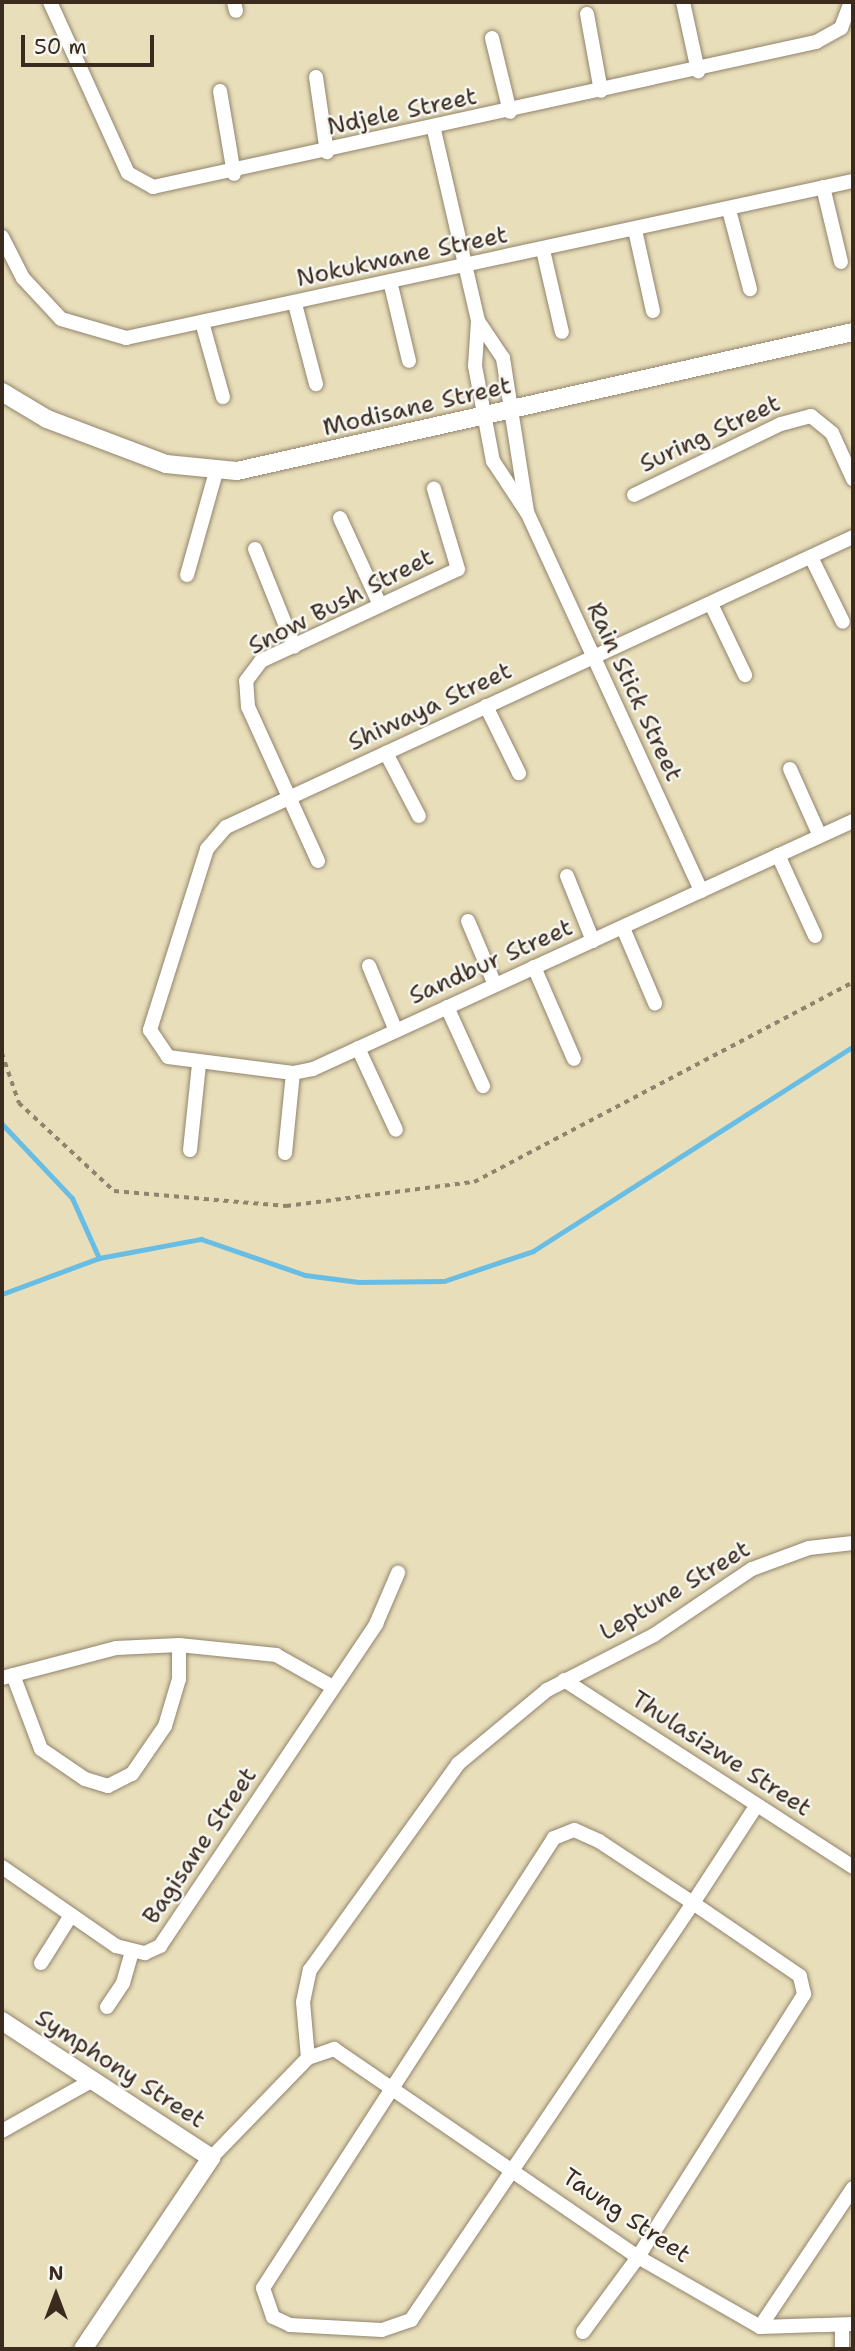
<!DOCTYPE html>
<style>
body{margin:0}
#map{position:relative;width:855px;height:2351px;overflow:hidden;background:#e8deba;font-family:"Shantell Sans",sans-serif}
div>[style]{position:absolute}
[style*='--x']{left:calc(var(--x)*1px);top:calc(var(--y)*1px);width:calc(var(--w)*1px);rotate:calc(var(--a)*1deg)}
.stream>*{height:5px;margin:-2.5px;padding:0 2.5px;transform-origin:2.5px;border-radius:2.5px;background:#68bde5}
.path>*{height:3.5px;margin-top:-1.75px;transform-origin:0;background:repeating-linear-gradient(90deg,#92846c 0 5px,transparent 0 10px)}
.roads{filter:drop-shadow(0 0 2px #92846c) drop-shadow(0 0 2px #92846c)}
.minor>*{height:14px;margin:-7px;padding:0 7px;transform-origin:7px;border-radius:7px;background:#fff}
.tertiary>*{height:18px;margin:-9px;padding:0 9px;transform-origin:9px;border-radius:9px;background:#fff}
span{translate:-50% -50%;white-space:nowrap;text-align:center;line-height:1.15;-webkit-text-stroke:5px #f6f6f2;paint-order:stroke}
.street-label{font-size:24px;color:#3b2a1e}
.frame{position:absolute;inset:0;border:4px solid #3b2a1e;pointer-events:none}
.north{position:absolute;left:21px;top:2260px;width:70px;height:70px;-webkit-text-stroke:5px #f6f6f2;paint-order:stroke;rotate:0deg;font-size:19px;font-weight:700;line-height:28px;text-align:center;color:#3b2a1e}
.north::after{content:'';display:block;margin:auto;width:24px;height:32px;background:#3b2a1e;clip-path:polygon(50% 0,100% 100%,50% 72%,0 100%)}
.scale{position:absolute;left:21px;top:35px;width:133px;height:32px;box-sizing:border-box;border:4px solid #3b2a1e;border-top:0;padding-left:9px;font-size:21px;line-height:24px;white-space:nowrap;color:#3b2a1e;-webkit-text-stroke:5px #f6f6f2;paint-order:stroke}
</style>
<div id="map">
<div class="stream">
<i style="--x:2;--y:1124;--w:102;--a:46.6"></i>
<i style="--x:72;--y:1198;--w:66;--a:65.8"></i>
<i style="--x:2;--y:1294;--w:103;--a:-20.4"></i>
<i style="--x:99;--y:1258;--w:104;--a:-10.6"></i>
<i style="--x:201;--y:1239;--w:110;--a:19.1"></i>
<i style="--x:305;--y:1275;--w:54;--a:7.4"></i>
<i style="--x:359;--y:1282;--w:85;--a:-0.7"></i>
<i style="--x:444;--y:1281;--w:94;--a:-18.6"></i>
<i style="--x:533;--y:1251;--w:380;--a:-32.6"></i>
</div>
<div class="path">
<i style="--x:2;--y:1053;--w:53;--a:71.2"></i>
<i style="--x:19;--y:1103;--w:129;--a:42.8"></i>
<i style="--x:114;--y:1191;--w:173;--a:5"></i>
<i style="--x:286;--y:1206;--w:190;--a:-7.3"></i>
<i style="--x:474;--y:1182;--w:429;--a:-27.8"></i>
</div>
<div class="roads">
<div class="minor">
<i style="--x:50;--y:2;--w:188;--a:65.5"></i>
<i style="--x:128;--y:173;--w:29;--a:29"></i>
<i style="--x:153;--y:187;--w:679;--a:-12.34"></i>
<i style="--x:816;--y:42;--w:29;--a:-29"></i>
<i style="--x:841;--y:28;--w:28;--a:-69"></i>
<i style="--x:234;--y:2;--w:9;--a:77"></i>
<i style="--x:683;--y:2;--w:71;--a:77.7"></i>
<i style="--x:587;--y:14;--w:78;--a:79.7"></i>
<i style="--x:492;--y:38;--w:76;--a:76.3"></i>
<i style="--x:316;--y:77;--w:76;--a:81.7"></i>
<i style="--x:220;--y:91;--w:84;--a:80.4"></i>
<i style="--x:434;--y:130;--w:196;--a:77"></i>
<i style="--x:478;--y:321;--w:45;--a:93.8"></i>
<i style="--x:475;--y:366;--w:97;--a:79.3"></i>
<i style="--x:493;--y:461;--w:60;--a:56.6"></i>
<i style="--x:823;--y:187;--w:77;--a:76.5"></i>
<i style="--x:729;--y:210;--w:82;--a:75.1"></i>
<i style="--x:635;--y:230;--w:83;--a:77.5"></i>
<i style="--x:2;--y:237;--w:46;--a:62.9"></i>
<i style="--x:23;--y:278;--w:56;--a:47.2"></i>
<i style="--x:61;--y:319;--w:68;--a:16.3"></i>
<i style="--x:126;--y:338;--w:744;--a:-12.19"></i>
<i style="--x:543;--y:250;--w:84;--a:77"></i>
<i style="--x:390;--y:281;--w:82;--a:76.6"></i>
<i style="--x:295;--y:304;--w:83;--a:75.3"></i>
<i style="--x:478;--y:321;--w:45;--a:56"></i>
<i style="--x:503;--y:358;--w:156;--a:81.1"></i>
<i style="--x:527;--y:512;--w:417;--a:65.3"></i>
<i style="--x:202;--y:322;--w:78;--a:74.4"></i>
<i style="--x:634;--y:495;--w:163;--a:-25.8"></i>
<i style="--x:781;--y:424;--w:31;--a:-15"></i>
<i style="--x:811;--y:416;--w:27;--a:39"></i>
<i style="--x:832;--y:433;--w:51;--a:65.5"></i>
<i style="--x:340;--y:518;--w:96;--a:65.3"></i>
<i style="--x:853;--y:537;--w:691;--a:155.18"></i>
<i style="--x:226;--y:827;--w:29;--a:131"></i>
<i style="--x:207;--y:849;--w:190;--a:107.5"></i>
<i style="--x:150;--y:1030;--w:32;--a:56"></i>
<i style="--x:168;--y:1057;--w:126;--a:7.3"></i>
<i style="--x:293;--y:1073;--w:20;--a:-11"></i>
<i style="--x:313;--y:1069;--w:594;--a:-24.67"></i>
<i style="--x:255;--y:549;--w:105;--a:68.1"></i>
<i style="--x:811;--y:557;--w:72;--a:63.8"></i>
<i style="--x:187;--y:575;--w:107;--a:-74.3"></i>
<i style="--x:711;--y:604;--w:79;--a:64.4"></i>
<i style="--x:486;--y:706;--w:75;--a:63.8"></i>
<i style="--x:386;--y:753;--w:71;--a:62.4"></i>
<i style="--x:790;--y:769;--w:73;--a:65.9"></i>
<i style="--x:778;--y:855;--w:89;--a:65.4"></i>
<i style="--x:318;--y:861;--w:169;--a:-114.4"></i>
<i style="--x:248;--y:707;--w:26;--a:-94"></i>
<i style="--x:246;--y:681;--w:25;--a:-53"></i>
<i style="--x:261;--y:661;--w:217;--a:-25"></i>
<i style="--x:458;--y:569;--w:84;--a:-106.7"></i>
<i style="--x:567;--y:876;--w:70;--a:68.2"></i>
<i style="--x:468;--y:921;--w:69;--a:67.1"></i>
<i style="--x:623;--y:928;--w:82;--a:66.9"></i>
<i style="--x:369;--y:966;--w:70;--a:67.4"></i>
<i style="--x:534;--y:967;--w:100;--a:66.5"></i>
<i style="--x:447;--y:1007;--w:87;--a:65.5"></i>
<i style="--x:358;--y:1048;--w:90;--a:65.1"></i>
<i style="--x:190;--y:1150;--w:86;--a:-84"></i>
<i style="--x:285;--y:1153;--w:80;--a:-84.3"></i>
<i style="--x:13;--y:1675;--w:79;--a:69.3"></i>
<i style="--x:41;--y:1749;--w:53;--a:34.3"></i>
<i style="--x:85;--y:1779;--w:24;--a:17"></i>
<i style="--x:108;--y:1786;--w:27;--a:-27"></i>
<i style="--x:132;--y:1774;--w:58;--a:-55.5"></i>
<i style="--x:165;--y:1726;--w:49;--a:-73.4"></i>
<i style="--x:179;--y:1679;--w:34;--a:-90"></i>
<i style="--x:2;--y:1678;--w:118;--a:-14.7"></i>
<i style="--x:116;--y:1648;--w:63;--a:-2.7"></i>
<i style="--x:179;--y:1645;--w:98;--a:5.9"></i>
<i style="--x:276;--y:1655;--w:65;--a:29.3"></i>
<i style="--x:564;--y:1680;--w:344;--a:32.9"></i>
<i style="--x:2;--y:1867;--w:139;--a:34.7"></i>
<i style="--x:116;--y:1946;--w:30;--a:14"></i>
<i style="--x:145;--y:1953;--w:17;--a:-25"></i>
<i style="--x:160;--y:1946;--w:388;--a:-56.1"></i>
<i style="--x:376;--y:1624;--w:56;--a:-66.7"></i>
<i style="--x:41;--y:1963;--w:54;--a:-57.8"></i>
<i style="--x:107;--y:2007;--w:29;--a:-56"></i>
<i style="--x:123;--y:1983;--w:32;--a:-74"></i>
<i style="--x:308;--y:2058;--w:56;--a:-95.1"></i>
<i style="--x:303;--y:2002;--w:33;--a:-78"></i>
<i style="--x:310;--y:1970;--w:254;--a:-54.3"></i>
<i style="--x:458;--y:1764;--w:116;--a:-39.7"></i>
<i style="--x:547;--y:1690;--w:120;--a:-27.2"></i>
<i style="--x:654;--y:1635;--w:118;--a:-34"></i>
<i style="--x:752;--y:1569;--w:61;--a:-20.2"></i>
<i style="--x:809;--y:1548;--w:44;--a:-6.5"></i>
<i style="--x:2;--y:2131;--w:104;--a:-29.3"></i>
<i style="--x:211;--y:2158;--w:139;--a:-45.9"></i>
<i style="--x:308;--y:2058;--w:28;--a:-19"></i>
<i style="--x:334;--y:2049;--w:368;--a:34.4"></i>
<i style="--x:638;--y:2257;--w:141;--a:29.8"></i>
<i style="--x:760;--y:2327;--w:93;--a:-1.8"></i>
<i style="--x:842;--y:2325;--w:24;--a:90"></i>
<i style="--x:760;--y:2327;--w:167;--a:-56.2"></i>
<i style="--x:583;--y:2332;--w:93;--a:-53.7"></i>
<i style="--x:638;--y:2257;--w:311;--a:-57.7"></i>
<i style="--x:804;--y:1994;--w:18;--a:-103"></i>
<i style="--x:800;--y:1976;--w:130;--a:-145.7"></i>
<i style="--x:693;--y:1903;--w:113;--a:-146.6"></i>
<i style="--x:599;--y:1841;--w:27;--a:-156"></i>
<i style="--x:574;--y:1830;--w:22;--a:158"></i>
<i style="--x:554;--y:1838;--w:536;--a:122.89"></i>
<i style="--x:263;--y:2288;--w:31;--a:71"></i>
<i style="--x:273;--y:2317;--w:19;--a:25"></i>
<i style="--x:290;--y:2325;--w:92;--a:3.1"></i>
<i style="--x:382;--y:2330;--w:31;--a:-19"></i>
<i style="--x:411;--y:2320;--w:503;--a:-55.93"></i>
<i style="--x:693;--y:1903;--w:117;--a:-56.9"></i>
</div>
<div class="tertiary">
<i style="--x:2;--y:392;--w:52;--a:31"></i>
<i style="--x:47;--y:419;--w:127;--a:20.7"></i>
<i style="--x:166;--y:464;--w:71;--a:5.6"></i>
<i style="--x:237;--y:471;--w:631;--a:-12.72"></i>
<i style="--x:2;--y:2021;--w:250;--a:33.2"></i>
<i style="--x:211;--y:2158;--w:230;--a:123.8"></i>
</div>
</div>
<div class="street-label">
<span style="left:402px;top:112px;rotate:-12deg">Ndjele Street</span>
<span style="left:402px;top:257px;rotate:-12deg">Nokukwane Street</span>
<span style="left:417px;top:407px;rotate:-13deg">Modisane Street</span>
<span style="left:710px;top:434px;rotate:-25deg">Suring Street</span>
<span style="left:341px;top:602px;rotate:-27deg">Snow Bush Street</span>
<span style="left:634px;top:692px;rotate:65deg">Rain Stick Street</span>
<span style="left:430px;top:707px;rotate:-25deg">Shiwaya Street</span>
<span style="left:491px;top:962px;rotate:-24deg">Sandbur Street</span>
<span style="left:675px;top:1591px;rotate:-31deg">Leptune Street</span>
<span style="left:721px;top:1754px;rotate:33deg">Thulasizwe Street</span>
<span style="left:200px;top:1846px;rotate:-56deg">Bagisane Street</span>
<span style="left:120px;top:2069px;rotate:33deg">Symphony Street</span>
<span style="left:626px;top:2216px;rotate:34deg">Taung Street</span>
</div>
<div class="frame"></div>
<div class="north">N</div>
<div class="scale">50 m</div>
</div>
